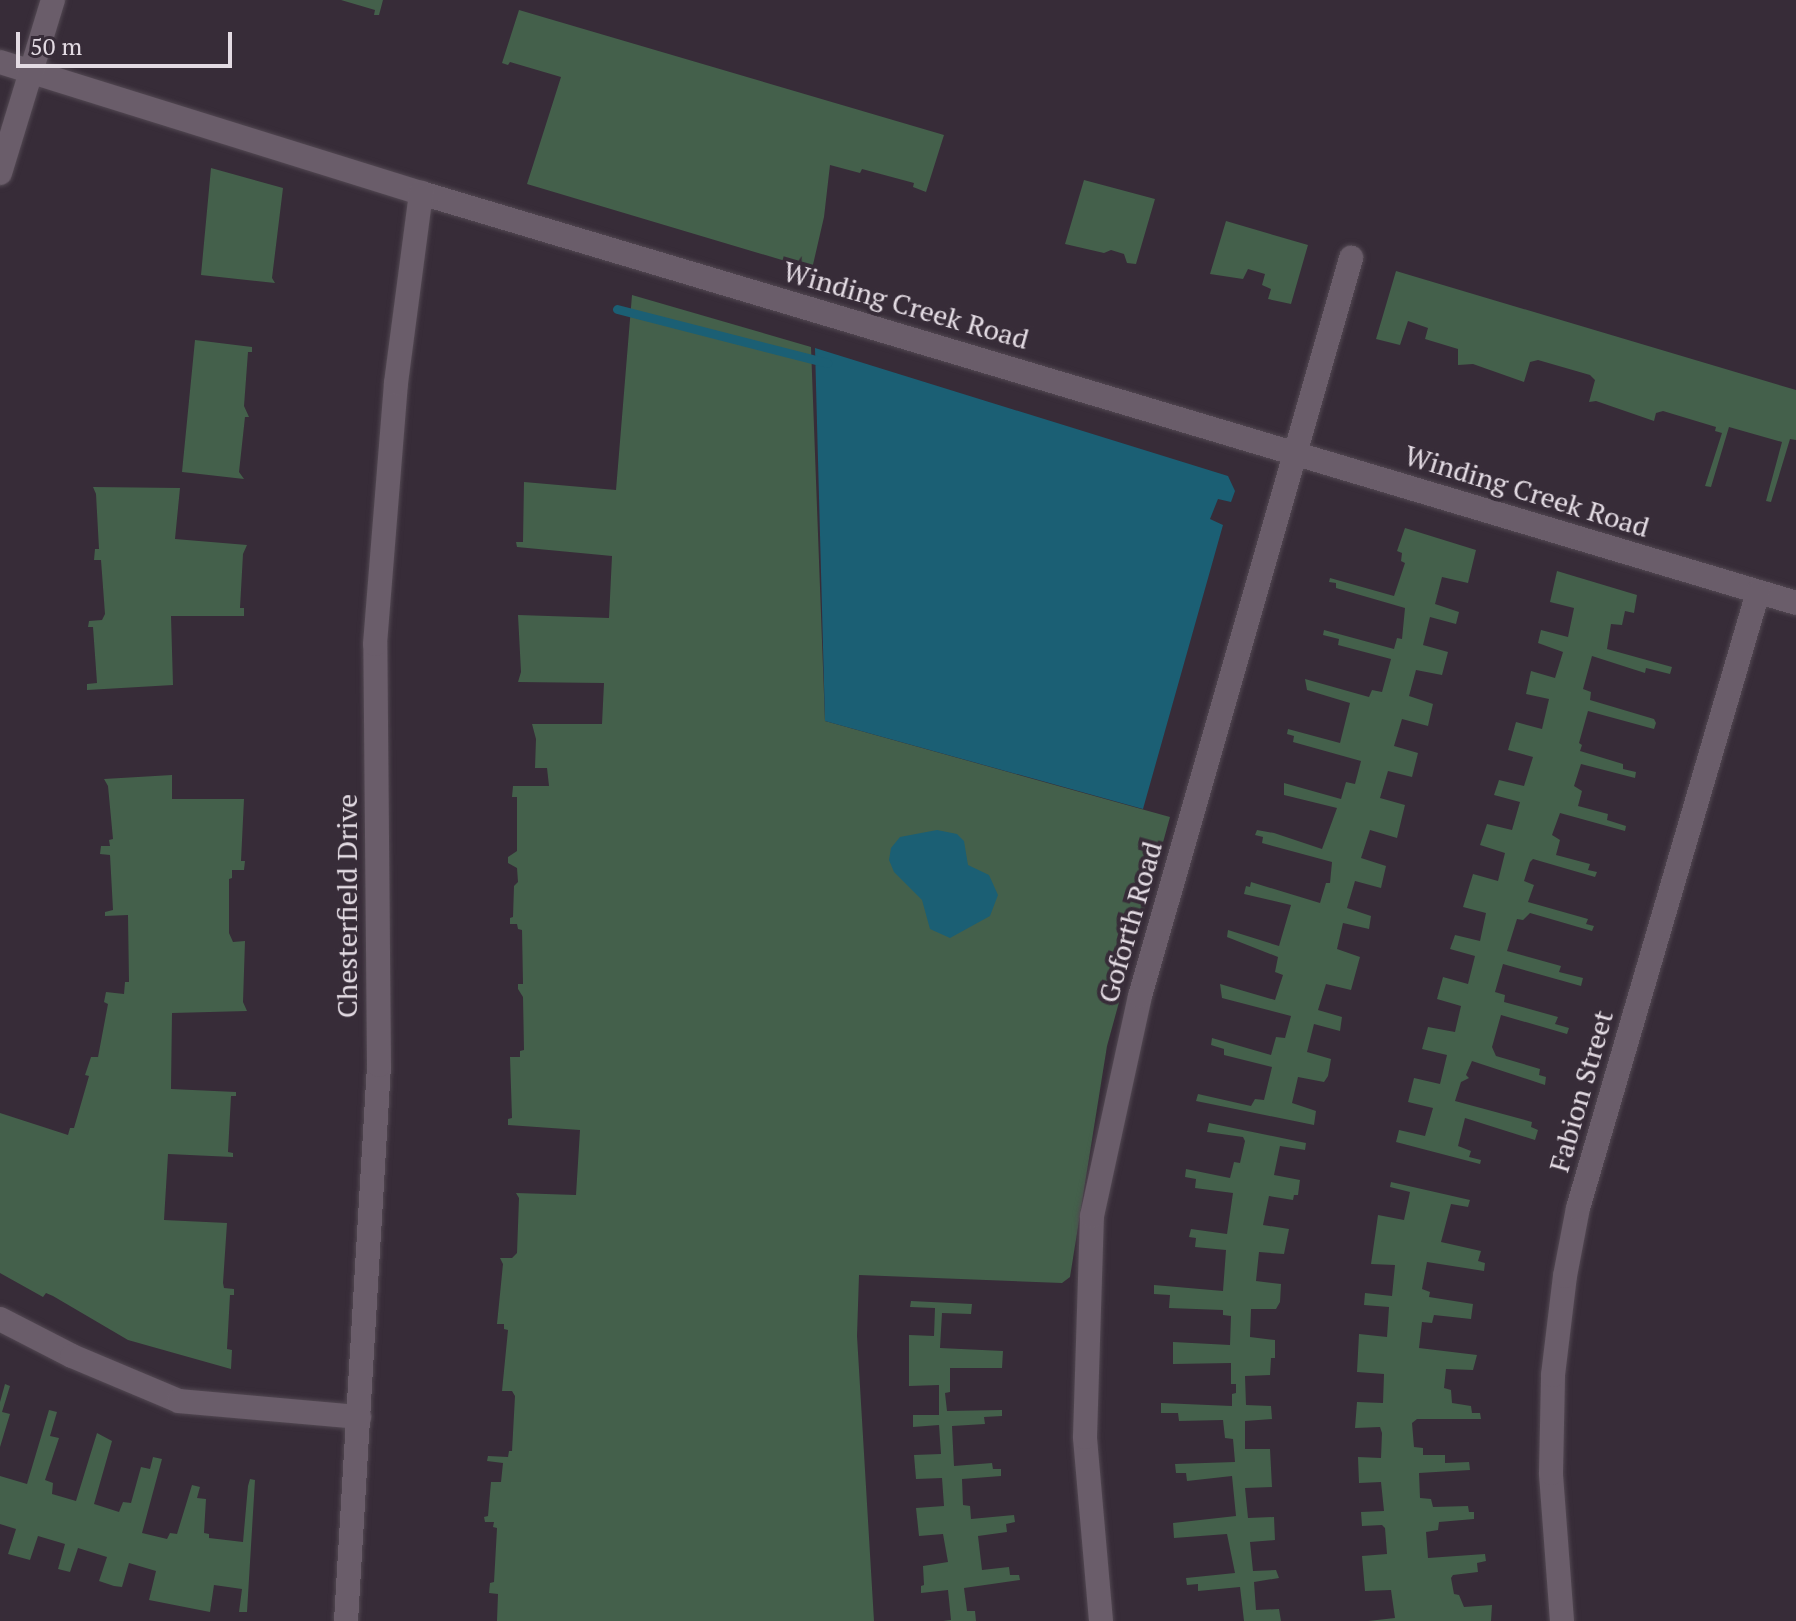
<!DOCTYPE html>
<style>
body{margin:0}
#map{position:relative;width:1796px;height:1621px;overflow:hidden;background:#372c38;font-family:"PT Serif",serif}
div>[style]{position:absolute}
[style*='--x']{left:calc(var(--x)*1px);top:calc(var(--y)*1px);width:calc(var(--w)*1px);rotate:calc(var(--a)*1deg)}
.green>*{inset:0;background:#44604b}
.water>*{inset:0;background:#1b5f74}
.stream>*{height:9px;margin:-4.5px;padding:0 4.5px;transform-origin:4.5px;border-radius:4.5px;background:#1b5f74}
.roads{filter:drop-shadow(0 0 2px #524852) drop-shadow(0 0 2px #524852)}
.minor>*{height:24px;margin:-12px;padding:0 12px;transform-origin:12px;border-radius:12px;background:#6a5d6a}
span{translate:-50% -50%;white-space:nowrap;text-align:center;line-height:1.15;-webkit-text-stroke:8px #372c38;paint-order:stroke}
.street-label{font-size:28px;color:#e3dbe3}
.scale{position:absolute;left:16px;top:32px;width:216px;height:36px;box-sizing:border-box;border:4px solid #e3dbe3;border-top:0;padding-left:10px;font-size:24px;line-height:28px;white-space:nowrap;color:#e3dbe3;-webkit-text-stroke:6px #372c38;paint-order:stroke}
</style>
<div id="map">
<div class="green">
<i style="clip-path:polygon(341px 0,383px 0,379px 15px,374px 15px,375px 10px)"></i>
<i style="clip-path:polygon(519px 10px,944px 135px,926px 192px,913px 187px,914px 183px,862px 169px,860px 173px,830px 165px,824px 217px,812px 269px,527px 184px,561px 77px,510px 62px,508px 65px,502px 63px)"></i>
<i style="clip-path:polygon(211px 168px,283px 188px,272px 278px,275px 283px,201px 275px)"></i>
<i style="clip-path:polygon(1084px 180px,1155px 199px,1136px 264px,1127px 263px,1124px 254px,1111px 250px,1104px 253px,1065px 244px)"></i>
<i style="clip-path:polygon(1226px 221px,1308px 245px,1291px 304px,1268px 299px,1271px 289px,1262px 285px,1265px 274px,1248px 269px,1243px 279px,1210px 274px)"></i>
<i style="clip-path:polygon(1396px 271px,1796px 390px,1796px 440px,1790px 439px,1771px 502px,1766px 501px,1782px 442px,1729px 427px,1711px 487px,1705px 486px,1722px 433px,1715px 431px,1716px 427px,1663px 411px,1656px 413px,1654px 421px,1596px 401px,1589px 402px,1595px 380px,1590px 375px,1538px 360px,1530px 362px,1524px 382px,1473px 364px,1458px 365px,1458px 349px,1425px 339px,1428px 328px,1408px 321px,1400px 345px,1376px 339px)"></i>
<i style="clip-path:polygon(632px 295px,811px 347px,825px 721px,1170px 817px,1107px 1046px,1070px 1277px,1062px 1283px,859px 1275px,857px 1336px,874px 1621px,497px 1621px,498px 1594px,489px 1593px,490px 1583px,494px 1582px,497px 1528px,493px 1527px,494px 1522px,485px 1522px,484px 1517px,488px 1516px,491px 1482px,501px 1482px,503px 1463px,487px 1461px,488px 1456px,508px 1457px,509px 1451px,512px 1451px,515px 1396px,512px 1391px,502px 1391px,508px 1330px,504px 1329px,504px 1324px,497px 1324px,503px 1264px,500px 1258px,512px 1258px,517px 1253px,519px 1198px,516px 1193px,576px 1195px,580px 1130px,508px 1125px,508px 1119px,512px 1118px,510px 1057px,520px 1057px,520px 1051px,524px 1050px,523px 997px,518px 989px,518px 984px,523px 984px,522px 930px,518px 929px,517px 924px,510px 924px,510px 918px,513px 917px,514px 886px,518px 882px,517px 868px,508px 863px,508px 857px,517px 851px,517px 797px,512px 797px,513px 786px,549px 786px,547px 768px,535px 768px,536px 739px,532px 724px,602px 724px,604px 683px,518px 682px,521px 672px,518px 615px,609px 618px,612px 556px,517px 547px,516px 542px,523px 542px,524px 482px,616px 490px)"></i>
<i style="clip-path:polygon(195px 340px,252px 347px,252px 352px,248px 352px,244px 406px,249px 417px,245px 417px,239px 472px,244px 479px,182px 472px)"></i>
<i style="clip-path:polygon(93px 487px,180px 488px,175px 539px,247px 545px,243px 554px,240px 608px,244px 608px,244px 616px,171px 616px,173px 685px,87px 690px,87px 684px,97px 683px,93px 627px,88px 627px,89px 621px,102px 620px,105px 614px,101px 560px,94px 560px,95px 549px,99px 549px,96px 494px)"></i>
<i style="clip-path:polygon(1405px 528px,1476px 550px,1468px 583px,1442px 577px,1435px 604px,1459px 612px,1456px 624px,1430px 617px,1423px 645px,1448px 652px,1442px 675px,1416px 670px,1409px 696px,1433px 704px,1428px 726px,1402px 719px,1394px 746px,1418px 753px,1412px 777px,1388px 771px,1380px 798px,1405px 805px,1397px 838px,1370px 830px,1361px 858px,1386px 866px,1381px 888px,1355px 881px,1347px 908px,1371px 916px,1369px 929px,1343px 923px,1337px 949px,1360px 957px,1351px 990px,1326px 984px,1318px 1010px,1342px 1017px,1340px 1031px,1314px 1024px,1307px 1052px,1331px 1059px,1328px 1076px,1324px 1082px,1298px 1077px,1292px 1103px,1316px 1111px,1314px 1125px,1196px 1101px,1198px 1094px,1251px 1106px,1255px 1099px,1264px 1100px,1272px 1067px,1224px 1055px,1224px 1049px,1211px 1045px,1212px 1038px,1271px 1055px,1276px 1037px,1285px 1038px,1291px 1016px,1222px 998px,1220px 984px,1275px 1000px,1283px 975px,1275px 972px,1278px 957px,1227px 937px,1228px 930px,1279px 946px,1291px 905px,1244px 894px,1246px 886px,1250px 887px,1251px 882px,1320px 903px,1326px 883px,1330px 883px,1332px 862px,1262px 843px,1263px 837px,1255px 835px,1257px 830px,1274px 833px,1322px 849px,1337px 808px,1284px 795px,1284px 783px,1341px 799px,1346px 782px,1355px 784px,1361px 761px,1293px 742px,1294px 736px,1287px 734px,1288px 729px,1340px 743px,1350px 703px,1307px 690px,1305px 679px,1369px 697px,1372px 690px,1382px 692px,1391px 659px,1338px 645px,1339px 639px,1323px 635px,1324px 630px,1394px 649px,1397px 638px,1402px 639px,1405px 608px,1336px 588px,1336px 583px,1329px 582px,1330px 578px,1394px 596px,1405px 563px,1401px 561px,1402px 553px,1397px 551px)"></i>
<i style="clip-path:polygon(1557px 571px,1637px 595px,1634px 613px,1625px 611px,1622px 625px,1611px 624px,1607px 649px,1672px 667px,1670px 674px,1646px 668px,1645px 673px,1592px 656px,1583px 689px,1591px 692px,1590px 700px,1654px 719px,1656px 723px,1654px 729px,1588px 711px,1579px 743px,1582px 745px,1580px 751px,1623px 764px,1623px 769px,1636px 772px,1635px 778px,1581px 764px,1574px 786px,1582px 791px,1578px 806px,1608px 814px,1607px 820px,1626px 826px,1625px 831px,1560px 813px,1552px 835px,1560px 840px,1556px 855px,1590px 864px,1588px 870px,1597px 872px,1595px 877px,1533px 859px,1530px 862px,1524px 881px,1534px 885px,1528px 902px,1588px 919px,1586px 924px,1594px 926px,1592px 931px,1530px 913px,1523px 920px,1517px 919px,1507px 951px,1561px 966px,1559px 972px,1583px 978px,1581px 986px,1503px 964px,1495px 992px,1505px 995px,1504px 1002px,1558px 1017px,1555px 1024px,1569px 1028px,1567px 1034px,1501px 1015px,1492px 1047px,1496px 1056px,1540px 1069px,1539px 1075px,1546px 1077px,1545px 1085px,1472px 1061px,1466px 1075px,1469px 1078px,1461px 1082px,1455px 1101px,1532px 1122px,1531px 1127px,1538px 1130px,1535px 1140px,1465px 1118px,1458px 1146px,1471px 1151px,1469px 1157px,1481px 1160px,1480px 1164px,1396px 1142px,1399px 1130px,1425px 1136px,1433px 1108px,1408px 1102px,1414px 1078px,1440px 1084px,1447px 1055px,1422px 1049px,1428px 1027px,1455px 1032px,1461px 1006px,1437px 999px,1443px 977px,1468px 984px,1475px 956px,1450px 949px,1455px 935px,1480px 941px,1486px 913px,1463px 907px,1473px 874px,1498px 881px,1505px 853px,1480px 845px,1487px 824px,1512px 830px,1520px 802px,1494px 795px,1499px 780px,1524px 786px,1533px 757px,1508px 750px,1516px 722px,1542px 729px,1549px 699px,1526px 694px,1531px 671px,1555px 678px,1563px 652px,1538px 643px,1541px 630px,1568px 637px,1574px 608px,1550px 602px)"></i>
<i style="clip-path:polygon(172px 775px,172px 799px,244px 799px,241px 861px,245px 861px,244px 870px,232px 870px,232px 878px,229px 879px,229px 933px,233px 942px,245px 941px,243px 1002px,247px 1011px,172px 1013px,171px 1089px,236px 1092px,236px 1096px,231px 1096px,228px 1152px,233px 1153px,233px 1157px,168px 1154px,164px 1220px,227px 1223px,223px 1283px,224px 1288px,234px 1289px,234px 1295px,230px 1295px,227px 1349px,232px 1350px,231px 1369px,128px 1340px,53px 1296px,46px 1293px,43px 1297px,0 1273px,0 1113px,68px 1135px,70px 1128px,74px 1128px,89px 1076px,85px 1075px,91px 1057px,98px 1057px,108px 1004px,104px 1002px,106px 992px,124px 994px,125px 982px,129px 982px,128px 915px,105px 916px,105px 912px,113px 910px,110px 855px,100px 854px,101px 846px,110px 846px,109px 840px,113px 839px,108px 786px,104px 779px)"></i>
<i style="clip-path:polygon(1209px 1123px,1306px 1143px,1305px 1150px,1280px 1146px,1274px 1175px,1300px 1180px,1298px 1195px,1294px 1195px,1293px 1200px,1269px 1196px,1263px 1225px,1289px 1229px,1284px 1254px,1259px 1252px,1256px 1281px,1281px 1284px,1280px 1302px,1276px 1309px,1251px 1309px,1250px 1337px,1275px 1340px,1275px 1358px,1271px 1358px,1270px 1375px,1245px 1376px,1246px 1405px,1271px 1406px,1272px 1419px,1245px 1421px,1245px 1449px,1270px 1449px,1272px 1487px,1245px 1488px,1248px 1518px,1274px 1517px,1275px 1540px,1250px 1542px,1253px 1571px,1276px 1570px,1279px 1578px,1254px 1582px,1256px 1610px,1279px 1609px,1281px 1621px,1244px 1621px,1240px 1587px,1198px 1591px,1198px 1584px,1187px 1585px,1186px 1578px,1235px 1573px,1227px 1534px,1174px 1538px,1173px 1523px,1236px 1516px,1232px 1476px,1187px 1481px,1186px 1473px,1176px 1473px,1175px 1464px,1235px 1462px,1233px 1439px,1225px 1438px,1223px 1420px,1179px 1421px,1178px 1413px,1161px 1413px,1161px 1403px,1232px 1406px,1232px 1394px,1236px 1393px,1236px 1384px,1231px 1384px,1231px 1363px,1173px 1364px,1173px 1342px,1230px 1345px,1231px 1316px,1223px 1315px,1223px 1310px,1169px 1308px,1170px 1295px,1154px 1294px,1154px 1285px,1223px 1291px,1226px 1250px,1195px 1247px,1196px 1238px,1189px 1237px,1191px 1229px,1227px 1234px,1233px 1193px,1195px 1188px,1196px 1179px,1185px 1177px,1186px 1169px,1230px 1178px,1234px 1162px,1240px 1163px,1245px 1141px,1243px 1137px,1207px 1132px)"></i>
<i style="clip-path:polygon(1391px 1182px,1470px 1200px,1468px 1207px,1451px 1204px,1441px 1242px,1481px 1251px,1478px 1261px,1485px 1263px,1484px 1271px,1427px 1262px,1422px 1289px,1430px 1292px,1429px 1297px,1473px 1304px,1471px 1319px,1434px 1315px,1432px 1323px,1422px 1322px,1419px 1348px,1477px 1355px,1473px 1370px,1446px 1369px,1444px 1388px,1451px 1390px,1452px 1403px,1471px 1406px,1472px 1413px,1480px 1413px,1481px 1419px,1417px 1419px,1412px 1423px,1414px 1447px,1423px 1448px,1423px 1455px,1445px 1455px,1445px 1463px,1469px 1462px,1470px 1470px,1419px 1473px,1420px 1498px,1431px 1499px,1433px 1507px,1468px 1506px,1469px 1512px,1474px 1512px,1474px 1519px,1439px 1522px,1438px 1530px,1426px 1532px,1428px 1558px,1485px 1554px,1486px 1561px,1477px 1563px,1478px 1572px,1453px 1575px,1451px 1578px,1454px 1594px,1459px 1595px,1464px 1607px,1492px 1605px,1491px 1621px,1368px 1621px,1395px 1618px,1391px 1590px,1365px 1591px,1362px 1556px,1387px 1554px,1385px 1528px,1382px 1525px,1362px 1526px,1361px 1512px,1384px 1511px,1381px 1482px,1359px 1483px,1358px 1457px,1381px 1458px,1382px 1433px,1380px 1427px,1355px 1428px,1357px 1402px,1383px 1403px,1384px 1374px,1357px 1372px,1359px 1334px,1387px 1337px,1389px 1307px,1364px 1305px,1365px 1293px,1392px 1296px,1395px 1265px,1371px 1264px,1378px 1215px,1404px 1220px,1410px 1192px,1390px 1187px)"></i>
<i style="clip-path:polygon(911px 1301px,972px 1304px,971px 1314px,942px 1313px,940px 1348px,1003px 1351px,1002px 1368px,950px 1368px,950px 1392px,945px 1393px,947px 1411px,1002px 1410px,1002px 1416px,984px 1417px,985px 1424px,952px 1426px,954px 1466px,992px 1463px,993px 1469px,1001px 1469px,1001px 1476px,962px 1479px,963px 1505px,970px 1506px,971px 1519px,1014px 1515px,1015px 1522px,1006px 1524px,1007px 1532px,978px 1536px,982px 1570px,1009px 1567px,1010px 1575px,1019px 1575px,1020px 1580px,964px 1588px,967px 1611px,975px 1611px,976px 1621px,943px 1621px,951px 1620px,948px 1590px,921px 1593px,921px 1586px,924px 1585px,923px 1566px,948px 1562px,943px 1534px,919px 1536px,916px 1508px,944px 1506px,942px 1478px,916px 1479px,914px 1455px,941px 1454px,939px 1425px,913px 1427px,913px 1415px,939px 1415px,939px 1385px,909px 1386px,909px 1335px,934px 1336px,935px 1308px,910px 1307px)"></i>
<i style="clip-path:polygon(5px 1384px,10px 1386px,2px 1412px,10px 1414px,0 1447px,0 1402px)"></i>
<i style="clip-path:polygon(49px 1410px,57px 1412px,50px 1436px,59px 1438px,45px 1480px,53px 1483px,52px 1494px,76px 1501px,97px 1433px,112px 1441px,94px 1504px,119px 1512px,123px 1502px,131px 1503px,141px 1467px,150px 1469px,153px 1457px,162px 1459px,142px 1533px,167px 1539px,170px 1533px,177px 1534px,192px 1485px,200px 1487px,197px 1498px,206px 1499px,204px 1533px,209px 1534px,209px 1538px,243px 1542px,248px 1486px,250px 1479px,255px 1480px,247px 1612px,239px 1612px,242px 1589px,214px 1585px,210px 1612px,149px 1600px,156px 1571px,129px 1563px,122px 1587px,114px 1586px,99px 1581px,107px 1557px,78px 1548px,70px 1572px,58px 1569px,65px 1544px,38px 1536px,30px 1560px,8px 1554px,16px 1529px,0 1524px,0 1476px,27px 1484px)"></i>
</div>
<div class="water">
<i style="clip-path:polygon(815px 348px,1228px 476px,1235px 491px,1231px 502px,1218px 499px,1210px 519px,1223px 525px,1143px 809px,825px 721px)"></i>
<i style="clip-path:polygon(937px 830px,957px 834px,964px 841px,968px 865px,989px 875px,998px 895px,990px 916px,950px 938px,930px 929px,922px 900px,894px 872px,889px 860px,891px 848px,900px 837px)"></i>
</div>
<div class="stream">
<i style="--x:617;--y:309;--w:217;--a:14.4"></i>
</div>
<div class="roads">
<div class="minor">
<i style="--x:0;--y:62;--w:441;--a:17.3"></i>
<i style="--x:421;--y:193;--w:1435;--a:16.6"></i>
<i style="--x:0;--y:173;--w:181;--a:-73"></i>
<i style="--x:0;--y:1319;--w:81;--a:27.2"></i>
<i style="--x:72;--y:1356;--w:116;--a:22.8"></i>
<i style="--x:179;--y:1401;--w:181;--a:5.1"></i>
<i style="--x:346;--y:1621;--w:557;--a:-86.6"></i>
<i style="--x:379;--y:1065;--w:421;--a:-90.5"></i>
<i style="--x:375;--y:644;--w:262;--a:-85.4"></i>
<i style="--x:396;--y:383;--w:192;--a:-82.5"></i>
<i style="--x:1101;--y:1621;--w:185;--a:-95"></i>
<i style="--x:1085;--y:1437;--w:221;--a:-88.2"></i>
<i style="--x:1092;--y:1216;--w:225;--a:-77.7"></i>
<i style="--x:1140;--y:996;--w:768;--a:-74.04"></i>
<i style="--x:1562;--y:1621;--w:148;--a:-94.3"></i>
<i style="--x:1551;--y:1473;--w:98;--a:-88.8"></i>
<i style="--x:1553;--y:1375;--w:100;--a:-83.1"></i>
<i style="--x:1565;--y:1276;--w:69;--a:-79.2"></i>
<i style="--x:1578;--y:1208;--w:642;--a:-73.71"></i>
</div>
</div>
<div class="street-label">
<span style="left:906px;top:305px;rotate:16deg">Winding Creek Road</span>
<span style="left:1527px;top:491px;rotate:17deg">Winding Creek Road</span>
<span style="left:347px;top:906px;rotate:-90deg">Chesterfield Drive</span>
<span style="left:1130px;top:922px;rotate:-74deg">Goforth Road</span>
<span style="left:1581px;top:1091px;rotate:-74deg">Fabion Street</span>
</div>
<div class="scale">50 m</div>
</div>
